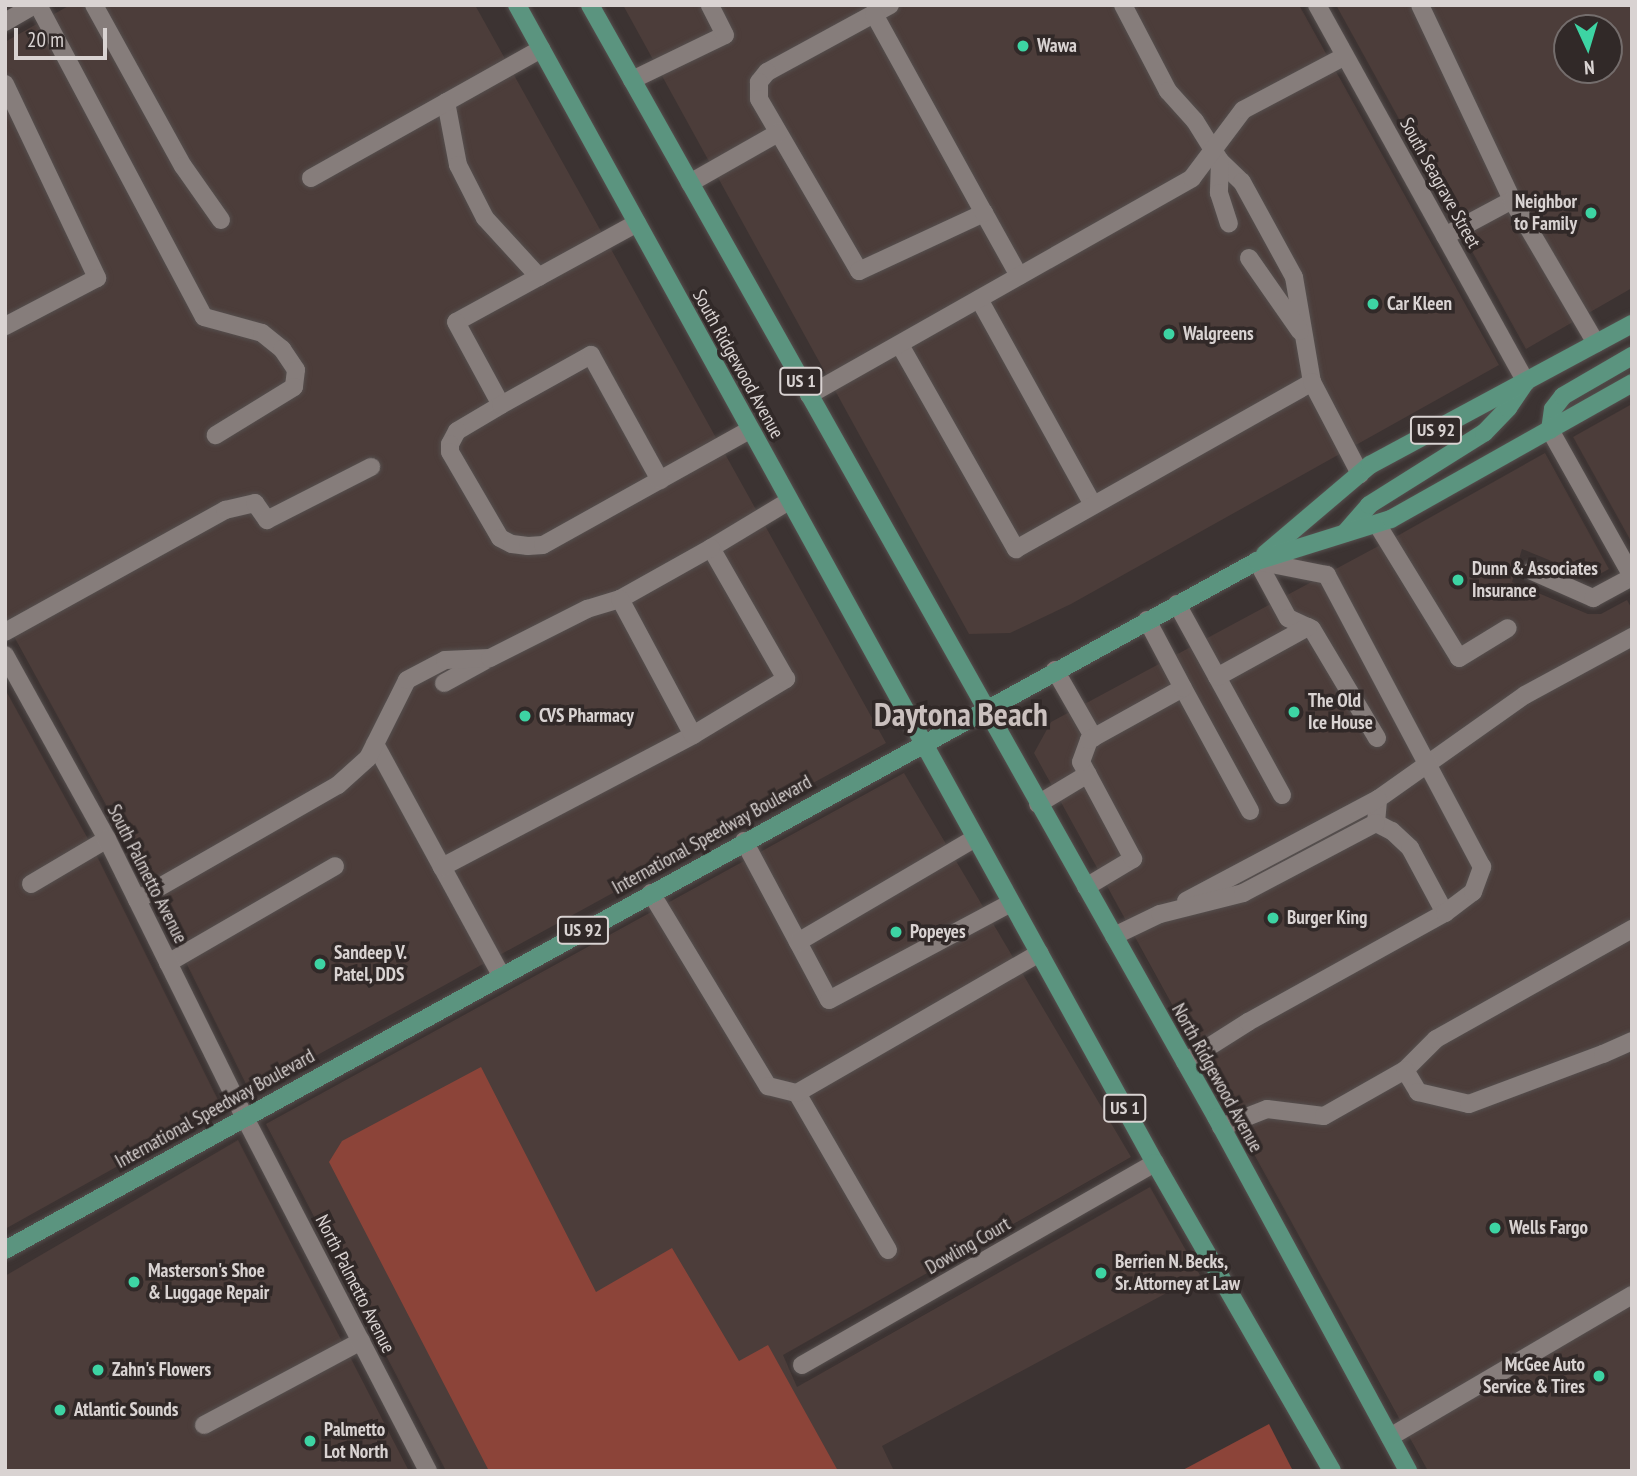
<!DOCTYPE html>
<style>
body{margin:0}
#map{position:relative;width:1637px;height:1476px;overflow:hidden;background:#3c3332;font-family:"PT Sans Narrow",sans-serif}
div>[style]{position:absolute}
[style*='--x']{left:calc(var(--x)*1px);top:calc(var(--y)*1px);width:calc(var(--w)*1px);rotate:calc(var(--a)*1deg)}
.built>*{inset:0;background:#4c3d3a}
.green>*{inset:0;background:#8c4439}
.roads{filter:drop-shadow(0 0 2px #554f4e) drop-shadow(0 0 2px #554f4e)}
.lane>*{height:18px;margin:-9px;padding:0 9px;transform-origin:9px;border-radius:9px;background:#867d7b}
.street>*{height:18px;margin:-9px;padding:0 9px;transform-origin:9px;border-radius:9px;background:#867d7b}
.secondary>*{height:18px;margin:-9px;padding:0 9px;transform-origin:9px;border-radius:9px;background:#867d7b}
.primary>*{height:18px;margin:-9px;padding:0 9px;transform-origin:9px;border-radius:9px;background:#5b947f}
.dots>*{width:19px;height:19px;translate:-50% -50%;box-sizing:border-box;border:4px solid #312928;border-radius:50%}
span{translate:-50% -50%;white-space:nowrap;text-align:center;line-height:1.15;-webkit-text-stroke:7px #312928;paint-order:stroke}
.shield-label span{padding:2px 5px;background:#312928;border:2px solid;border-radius:5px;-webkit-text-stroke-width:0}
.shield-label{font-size:18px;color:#d9d3d2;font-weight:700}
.poi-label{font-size:19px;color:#d9d3d2;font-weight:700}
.left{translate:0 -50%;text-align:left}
.right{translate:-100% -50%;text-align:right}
.street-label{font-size:19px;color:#d9d3d2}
.town-label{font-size:33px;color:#cac0be;font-weight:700}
.frame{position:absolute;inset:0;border:7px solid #d9d3d2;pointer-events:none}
.north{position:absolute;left:1553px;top:14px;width:70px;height:70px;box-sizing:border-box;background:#312928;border:2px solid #746d6c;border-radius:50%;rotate:176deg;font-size:19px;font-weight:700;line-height:28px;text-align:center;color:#d9d3d2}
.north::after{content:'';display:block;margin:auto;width:24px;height:32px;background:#3dd4a3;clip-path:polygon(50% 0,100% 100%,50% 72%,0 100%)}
.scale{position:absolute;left:14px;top:28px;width:93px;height:32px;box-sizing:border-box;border:4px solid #d9d3d2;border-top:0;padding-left:9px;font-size:21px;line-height:24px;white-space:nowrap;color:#d9d3d2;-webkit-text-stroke:5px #312928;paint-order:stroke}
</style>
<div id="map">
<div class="built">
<i style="clip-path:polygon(70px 5px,475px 5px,886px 743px,250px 1092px,128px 845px,5px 620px,5px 42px)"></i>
<i style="clip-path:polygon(623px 5px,1299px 5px,1499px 365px,1071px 604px,1010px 633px,969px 634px)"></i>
<i style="clip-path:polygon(evenodd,1336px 5px,1632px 5px,1632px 288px,1526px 349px,1336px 5px,1567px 28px,1609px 28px,1609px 70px,1567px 70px,1567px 28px)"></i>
<i style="clip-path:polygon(1632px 404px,1632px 543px,1573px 437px)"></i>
<i style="clip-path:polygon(1545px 453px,1609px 569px,1592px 578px,1522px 549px,1512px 582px,1588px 614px,1601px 614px,1627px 600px,1632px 609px,1632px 1471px,1428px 1471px,1034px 753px,1051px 722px,1399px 535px)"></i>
<i style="clip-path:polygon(5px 689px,93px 848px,222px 1108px,5px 1229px)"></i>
<i style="clip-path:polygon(904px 773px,1131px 1157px,783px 1355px,797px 1387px,1150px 1187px,1200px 1275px,882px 1446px,894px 1471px,446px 1471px,266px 1124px)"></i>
<i style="clip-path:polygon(238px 1140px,409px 1471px,5px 1471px,5px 1276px)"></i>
</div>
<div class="green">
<i style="clip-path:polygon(481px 1067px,596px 1292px,672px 1248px,739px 1361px,768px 1345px,838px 1471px,489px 1471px,329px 1162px,342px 1141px)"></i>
<i style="clip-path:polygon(1269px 1424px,1293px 1471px,1181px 1471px)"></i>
</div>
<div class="roads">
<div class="lane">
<i style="--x:38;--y:5;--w:353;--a:62"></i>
<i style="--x:204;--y:317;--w:60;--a:15.4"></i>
<i style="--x:262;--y:333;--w:26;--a:39"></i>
<i style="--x:282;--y:349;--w:25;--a:56"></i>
<i style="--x:296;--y:370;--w:17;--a:97"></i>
<i style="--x:294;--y:387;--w:92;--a:148.4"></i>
<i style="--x:94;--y:5;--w:184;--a:61.1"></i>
<i style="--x:183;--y:166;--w:66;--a:54.9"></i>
<i style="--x:890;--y:5;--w:140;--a:151.4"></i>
<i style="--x:767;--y:72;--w:13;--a:129"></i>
<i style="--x:759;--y:82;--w:17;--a:90"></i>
<i style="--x:759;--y:99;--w:199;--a:59.8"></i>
<i style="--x:859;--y:271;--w:138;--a:-24.9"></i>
<i style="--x:984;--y:213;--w:72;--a:60.9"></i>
<i style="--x:1123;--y:5;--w:97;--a:62.4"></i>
<i style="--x:1168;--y:91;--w:40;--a:48"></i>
<i style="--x:1195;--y:121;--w:47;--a:58"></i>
<i style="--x:1220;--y:161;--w:30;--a:44"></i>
<i style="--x:1242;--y:182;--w:108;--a:61.3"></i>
<i style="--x:1294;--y:277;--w:107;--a:80.3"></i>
<i style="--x:1420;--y:5;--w:216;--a:64.7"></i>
<i style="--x:874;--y:14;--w:227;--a:61.1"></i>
<i style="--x:632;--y:80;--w:103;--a:-25.8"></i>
<i style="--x:725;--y:35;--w:34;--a:-117"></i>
<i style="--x:5;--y:84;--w:215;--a:64.6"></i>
<i style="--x:97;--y:278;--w:104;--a:152.4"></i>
<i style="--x:446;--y:102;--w:64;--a:79.2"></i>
<i style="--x:458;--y:165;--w:59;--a:63"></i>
<i style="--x:485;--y:218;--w:80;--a:47.5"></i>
<i style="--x:1220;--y:161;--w:32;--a:92"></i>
<i style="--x:1219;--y:193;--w:32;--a:72"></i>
<i style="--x:311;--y:178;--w:264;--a:-29.3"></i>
<i style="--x:690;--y:183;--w:101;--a:-29.6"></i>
<i style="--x:637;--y:223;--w:206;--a:151.3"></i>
<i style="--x:456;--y:322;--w:94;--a:61.5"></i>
<i style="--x:501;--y:405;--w:51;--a:149.4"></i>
<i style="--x:457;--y:431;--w:15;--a:118"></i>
<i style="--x:450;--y:444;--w:8;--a:90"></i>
<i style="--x:450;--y:452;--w:99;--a:59.8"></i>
<i style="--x:500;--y:538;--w:13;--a:27"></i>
<i style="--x:512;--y:544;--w:16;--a:7"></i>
<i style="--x:528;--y:546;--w:15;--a:-4"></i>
<i style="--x:543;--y:545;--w:237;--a:-29.1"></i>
<i style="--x:1445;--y:236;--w:76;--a:-28.2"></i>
<i style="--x:1512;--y:200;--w:166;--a:59.6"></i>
<i style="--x:1249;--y:258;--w:89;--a:55.1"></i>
<i style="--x:979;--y:299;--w:235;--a:61"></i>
<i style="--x:900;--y:345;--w:235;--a:60.4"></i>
<i style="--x:1016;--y:549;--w:340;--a:-29.4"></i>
<i style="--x:1312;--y:382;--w:104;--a:62.4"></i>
<i style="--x:809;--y:395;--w:440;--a:-29.5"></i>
<i style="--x:1192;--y:178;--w:85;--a:-53.1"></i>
<i style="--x:1243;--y:110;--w:115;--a:-27.9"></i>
<i style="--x:501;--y:405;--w:103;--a:-29.1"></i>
<i style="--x:591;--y:355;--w:143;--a:61.1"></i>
<i style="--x:1377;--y:524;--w:157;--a:58.5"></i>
<i style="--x:1459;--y:658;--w:57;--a:-31.5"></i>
<i style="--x:711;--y:548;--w:91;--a:-31.1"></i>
<i style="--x:1257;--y:561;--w:65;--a:61.5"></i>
<i style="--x:1288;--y:618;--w:26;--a:25"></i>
<i style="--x:1312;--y:629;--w:127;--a:59.2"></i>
<i style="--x:1177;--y:604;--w:218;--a:61.2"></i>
<i style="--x:5;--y:632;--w:252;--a:-29"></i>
<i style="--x:225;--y:510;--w:31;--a:-13"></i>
<i style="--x:255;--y:503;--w:21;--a:55"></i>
<i style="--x:267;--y:520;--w:117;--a:-27"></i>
<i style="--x:1055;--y:670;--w:78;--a:60.2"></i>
<i style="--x:1217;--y:677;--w:104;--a:-28.8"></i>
<i style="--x:444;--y:683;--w:46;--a:-28.8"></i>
<i style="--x:1183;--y:688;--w:140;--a:61.4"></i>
<i style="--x:375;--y:744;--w:140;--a:61.4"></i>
<i style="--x:1038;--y:804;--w:58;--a:-31"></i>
<i style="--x:1376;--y:823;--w:24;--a:-85"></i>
<i style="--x:1378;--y:799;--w:180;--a:-35.3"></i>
<i style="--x:1525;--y:695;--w:122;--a:-28.5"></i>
<i style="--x:1376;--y:823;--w:18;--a:27"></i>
<i style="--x:1392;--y:831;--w:25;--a:43"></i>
<i style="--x:1410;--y:848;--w:74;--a:61.7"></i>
<i style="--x:744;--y:841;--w:180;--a:61.9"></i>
<i style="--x:829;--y:1000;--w:206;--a:-28.1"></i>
<i style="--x:31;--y:884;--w:88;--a:-30.6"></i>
<i style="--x:1086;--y:887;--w:55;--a:-30.8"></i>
<i style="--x:1133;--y:859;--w:110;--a:-118.2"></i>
<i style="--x:1081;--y:762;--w:23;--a:-70"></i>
<i style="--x:1089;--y:740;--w:107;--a:-29"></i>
<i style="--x:1183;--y:688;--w:77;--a:-117.9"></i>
<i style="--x:651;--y:893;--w:226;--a:58.8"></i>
<i style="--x:768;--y:1086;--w:30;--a:14"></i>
<i style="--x:137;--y:900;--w:232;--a:-29.8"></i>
<i style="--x:338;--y:785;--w:40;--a:-42"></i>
<i style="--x:368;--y:758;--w:87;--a:-63.4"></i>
<i style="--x:407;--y:680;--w:43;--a:-27.8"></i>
<i style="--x:445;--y:660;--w:45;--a:-2.5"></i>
<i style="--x:490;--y:658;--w:109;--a:-26.8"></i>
<i style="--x:587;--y:609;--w:34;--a:-17"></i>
<i style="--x:1186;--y:901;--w:217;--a:-28"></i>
<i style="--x:1114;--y:936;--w:51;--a:-25.6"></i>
<i style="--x:1160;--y:914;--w:86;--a:-14.2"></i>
<i style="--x:1243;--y:893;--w:150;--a:-27.8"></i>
<i style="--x:798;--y:942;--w:205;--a:-30.4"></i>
<i style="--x:168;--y:963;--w:193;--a:-30.1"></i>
<i style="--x:501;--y:975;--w:123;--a:-118.6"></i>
<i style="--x:442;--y:867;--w:284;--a:-27.7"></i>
<i style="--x:693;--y:735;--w:109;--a:-31.1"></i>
<i style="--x:786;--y:679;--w:151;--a:-119.8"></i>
<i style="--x:711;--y:548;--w:104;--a:150.7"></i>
<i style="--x:620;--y:599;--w:154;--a:61.8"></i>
<i style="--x:1185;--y:1062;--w:75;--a:-32.4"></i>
<i style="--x:1248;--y:1022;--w:225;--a:-29"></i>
<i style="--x:1445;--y:913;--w:35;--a:-37"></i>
<i style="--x:1473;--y:892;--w:27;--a:-70"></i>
<i style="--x:1482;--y:867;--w:331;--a:-118"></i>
<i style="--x:1327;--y:575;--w:71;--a:-168.7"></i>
<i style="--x:1405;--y:1070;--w:44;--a:-45"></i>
<i style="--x:1436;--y:1039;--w:225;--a:-29.3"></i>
<i style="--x:1221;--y:1127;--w:49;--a:-21.4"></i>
<i style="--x:1267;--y:1109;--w:57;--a:7"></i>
<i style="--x:1324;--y:1116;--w:93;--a:-29.6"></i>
<i style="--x:1405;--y:1070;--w:26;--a:59"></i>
<i style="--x:1418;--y:1092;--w:52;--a:13.2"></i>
<i style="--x:1469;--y:1104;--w:143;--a:-20.5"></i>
<i style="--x:1603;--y:1054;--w:32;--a:-24"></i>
<i style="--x:888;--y:1250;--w:181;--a:-120.1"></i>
<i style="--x:797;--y:1093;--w:280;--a:-30"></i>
<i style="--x:204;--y:1425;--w:178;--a:-28.1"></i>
<i style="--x:1390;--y:1437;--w:281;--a:-30.4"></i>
</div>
<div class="street">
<i style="--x:5;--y:22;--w:34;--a:-30"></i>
<i style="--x:1532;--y:571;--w:67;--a:23.9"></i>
<i style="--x:1593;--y:598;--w:44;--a:-28.3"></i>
<i style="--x:802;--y:1365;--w:407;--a:-29.8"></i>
</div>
<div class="secondary">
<i style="--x:1317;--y:5;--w:431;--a:61"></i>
<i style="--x:1550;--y:430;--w:167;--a:60.7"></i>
<i style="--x:5;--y:655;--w:210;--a:61"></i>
<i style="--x:107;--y:839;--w:309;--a:63.7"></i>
<i style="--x:244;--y:1116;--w:400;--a:62.6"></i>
</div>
<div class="primary">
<i style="--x:517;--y:5;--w:1322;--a:61.15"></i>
<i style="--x:1155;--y:1163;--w:355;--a:60.1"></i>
<i style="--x:590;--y:5;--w:1276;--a:60.62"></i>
<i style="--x:1216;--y:1117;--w:403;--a:61.5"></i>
<i style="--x:1550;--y:430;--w:21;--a:-82"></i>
<i style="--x:1553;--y:409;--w:16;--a:-52"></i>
<i style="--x:1563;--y:396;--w:80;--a:-30.1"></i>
<i style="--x:1345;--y:533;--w:37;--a:-49"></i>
<i style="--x:1369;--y:505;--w:136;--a:-32.1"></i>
<i style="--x:1484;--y:433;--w:35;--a:-46"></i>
<i style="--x:1508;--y:408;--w:30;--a:-56"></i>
<i style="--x:1265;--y:554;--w:138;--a:-40.3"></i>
<i style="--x:1370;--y:465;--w:298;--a:-28.3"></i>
<i style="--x:5;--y:1250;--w:1429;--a:-28.82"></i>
<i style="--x:1257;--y:561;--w:140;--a:-17.4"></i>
<i style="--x:1391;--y:519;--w:277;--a:-29.4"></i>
</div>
</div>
<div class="dots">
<i style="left:1023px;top:46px;background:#3dd4a3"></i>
<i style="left:1591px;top:213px;background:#3dd4a3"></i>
<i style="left:1373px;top:304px;background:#3dd4a3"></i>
<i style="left:1169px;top:334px;background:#3dd4a3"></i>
<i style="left:1458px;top:580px;background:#3dd4a3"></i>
<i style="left:1294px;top:712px;background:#3dd4a3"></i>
<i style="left:525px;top:716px;background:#3dd4a3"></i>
<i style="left:1273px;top:918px;background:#3dd4a3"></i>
<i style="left:896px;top:932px;background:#3dd4a3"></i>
<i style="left:320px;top:964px;background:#3dd4a3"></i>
<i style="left:1495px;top:1228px;background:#3dd4a3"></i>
<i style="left:1101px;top:1273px;background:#3dd4a3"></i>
<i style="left:134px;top:1282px;background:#3dd4a3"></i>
<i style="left:98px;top:1370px;background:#3dd4a3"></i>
<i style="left:1599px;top:1376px;background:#3dd4a3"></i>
<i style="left:60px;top:1410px;background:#3dd4a3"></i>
<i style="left:310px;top:1441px;background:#3dd4a3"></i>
</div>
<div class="shield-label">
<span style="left:801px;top:381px">US 1</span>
<span style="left:1436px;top:430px">US 92</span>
<span style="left:583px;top:930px">US 92</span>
<span style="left:1125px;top:1108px">US 1</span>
</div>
<div class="poi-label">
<span class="left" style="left:1037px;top:46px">Wawa</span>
<span class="right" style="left:1577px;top:213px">Neighbor<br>to Family</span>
<span class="left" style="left:1387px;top:304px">Car Kleen</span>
<span class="left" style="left:1183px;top:334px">Walgreens</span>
<span class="left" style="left:1472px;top:580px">Dunn &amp; Associates<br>Insurance</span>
<span class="left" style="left:1308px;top:712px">The Old<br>Ice House</span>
<span class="left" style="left:539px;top:716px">CVS Pharmacy</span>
<span class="left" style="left:1287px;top:918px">Burger King</span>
<span class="left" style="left:910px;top:932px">Popeyes</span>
<span class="left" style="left:334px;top:964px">Sandeep V.<br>Patel, DDS</span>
<span class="left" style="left:1509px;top:1228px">Wells Fargo</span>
<span class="left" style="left:1115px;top:1273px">Berrien N. Becks,<br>Sr. Attorney at Law</span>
<span class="left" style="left:148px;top:1282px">Masterson's Shoe<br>&amp; Luggage Repair</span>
<span class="right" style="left:1585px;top:1376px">McGee Auto<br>Service &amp; Tires</span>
<span class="left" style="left:112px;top:1370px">Zahn's Flowers</span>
<span class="left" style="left:74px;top:1410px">Atlantic Sounds</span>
<span class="left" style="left:324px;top:1441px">Palmetto<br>Lot North</span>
</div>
<div class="street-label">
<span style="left:1440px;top:183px;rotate:61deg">South Seagrave Street</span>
<span style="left:738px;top:364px;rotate:61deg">South Ridgewood Avenue</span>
<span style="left:712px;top:835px;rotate:-29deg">International Speedway Boulevard</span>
<span style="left:147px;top:874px;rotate:63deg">South Palmetto Avenue</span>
<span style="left:1217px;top:1078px;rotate:61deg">North Ridgewood Avenue</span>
<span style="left:215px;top:1109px;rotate:-29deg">International Speedway Boulevard</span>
<span style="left:968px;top:1246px;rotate:-30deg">Dowling Court</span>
<span style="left:355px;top:1284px;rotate:63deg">North Palmetto Avenue</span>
</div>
<div class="town-label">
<span style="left:961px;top:714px">Daytona Beach</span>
</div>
<div class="frame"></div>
<div class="north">N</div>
<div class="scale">20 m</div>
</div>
